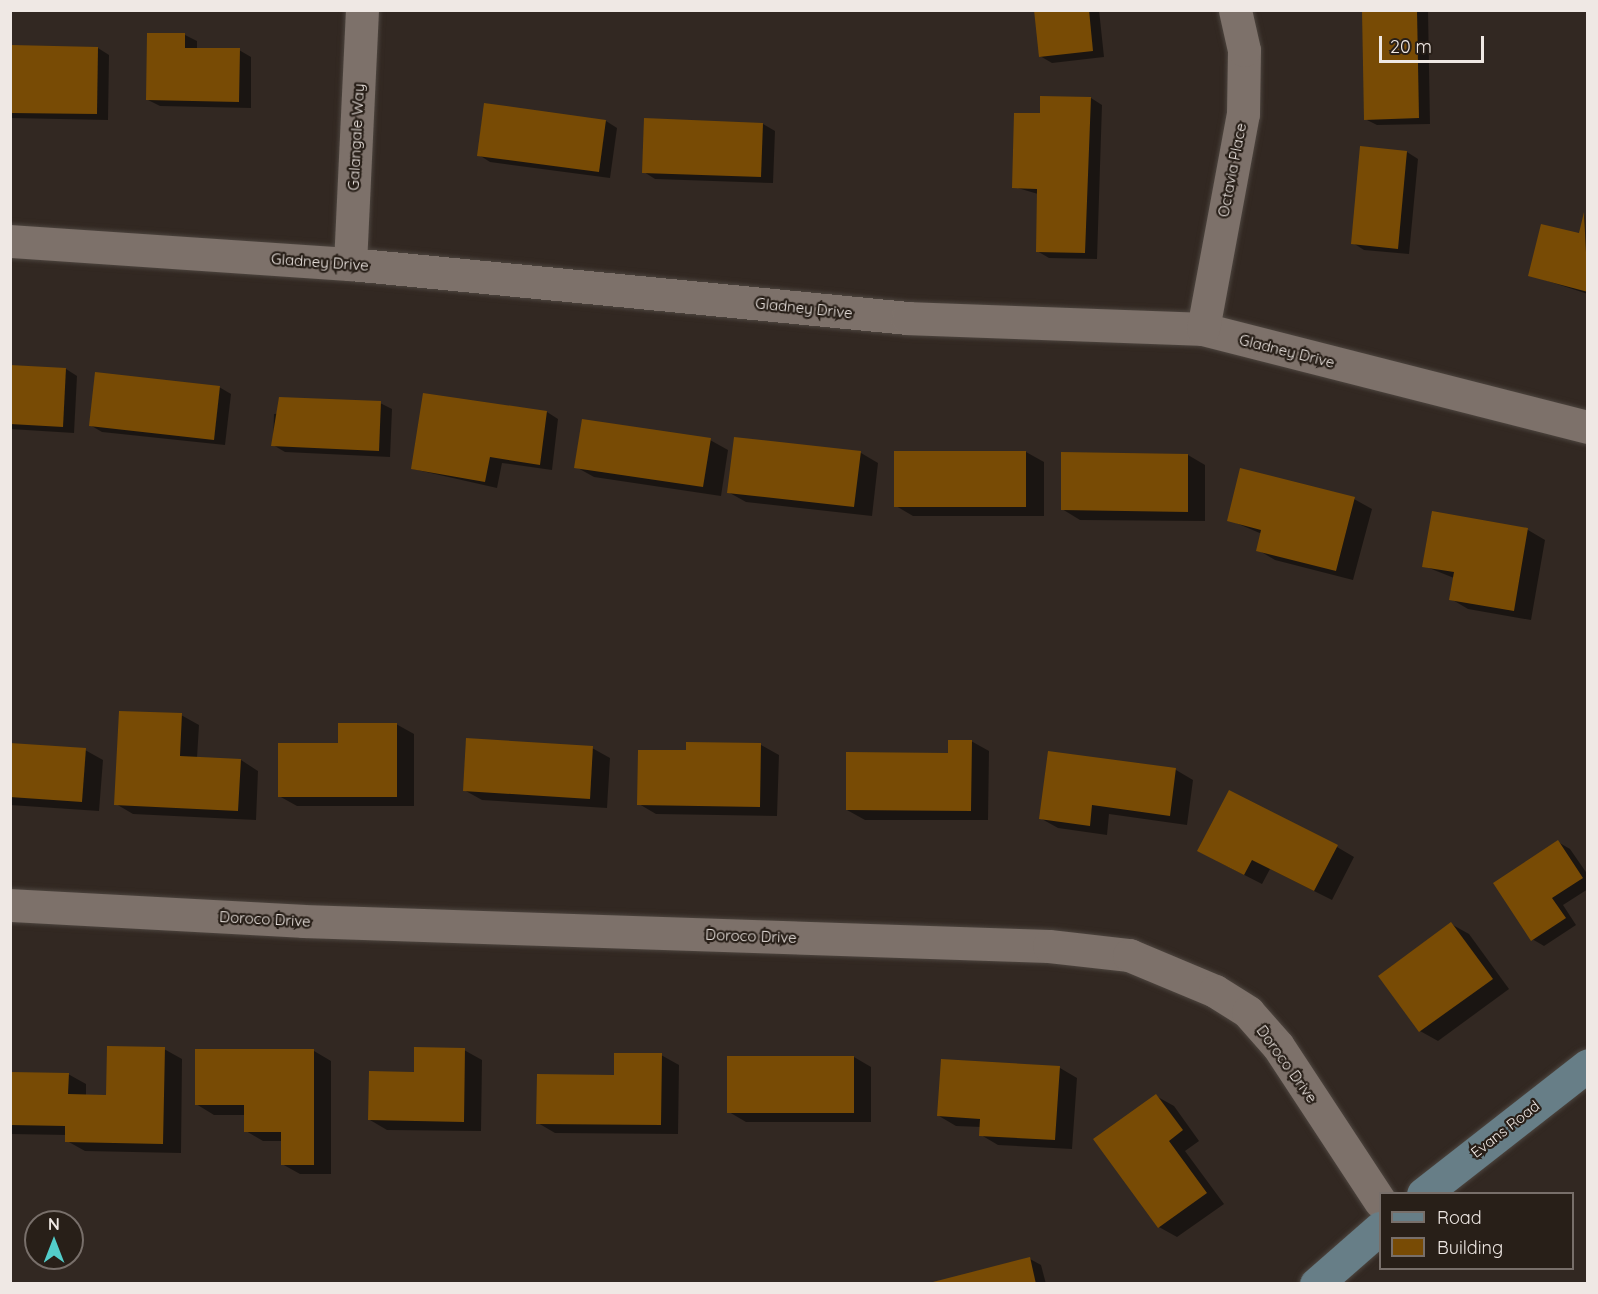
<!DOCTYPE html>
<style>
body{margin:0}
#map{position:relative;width:1598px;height:1294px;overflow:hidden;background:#322822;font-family:Quicksand,sans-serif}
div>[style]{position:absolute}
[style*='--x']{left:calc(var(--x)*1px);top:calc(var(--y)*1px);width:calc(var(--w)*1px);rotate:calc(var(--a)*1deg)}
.shadow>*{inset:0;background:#0007}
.building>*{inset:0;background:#784b05}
.roads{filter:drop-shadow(0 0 2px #4d453f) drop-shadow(0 0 2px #4d453f)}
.street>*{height:33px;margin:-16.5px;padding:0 16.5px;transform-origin:16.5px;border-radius:16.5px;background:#7d716a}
.secondary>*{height:33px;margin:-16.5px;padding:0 16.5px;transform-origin:16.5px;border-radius:16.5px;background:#677e87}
span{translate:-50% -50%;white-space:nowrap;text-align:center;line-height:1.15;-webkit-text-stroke:4.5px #281f18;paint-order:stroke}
.street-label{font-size:15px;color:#efe8e4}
.frame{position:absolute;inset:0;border:12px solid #efe8e4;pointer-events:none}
.legend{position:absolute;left:1379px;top:1192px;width:195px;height:78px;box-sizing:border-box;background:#281f18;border:2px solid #786f6a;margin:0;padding:8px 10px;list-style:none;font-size:18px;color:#efe8e4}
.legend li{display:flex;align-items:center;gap:12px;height:30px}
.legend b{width:30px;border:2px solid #786f6a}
.north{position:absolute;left:24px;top:1210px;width:60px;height:60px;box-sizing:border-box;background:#281f18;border:2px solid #786f6a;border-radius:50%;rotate:0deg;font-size:16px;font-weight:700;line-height:24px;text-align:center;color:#efe8e4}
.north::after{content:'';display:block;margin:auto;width:21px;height:27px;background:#53cdca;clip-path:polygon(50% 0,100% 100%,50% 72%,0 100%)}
.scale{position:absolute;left:1379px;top:36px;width:105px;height:27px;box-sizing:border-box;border:3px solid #efe8e4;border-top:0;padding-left:8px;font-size:18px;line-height:21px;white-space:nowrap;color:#efe8e4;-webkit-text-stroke:4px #281f18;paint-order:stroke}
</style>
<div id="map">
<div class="shadow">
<i style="clip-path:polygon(1035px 10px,1099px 10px,1104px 57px,1052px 63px,1040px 56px)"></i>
<i style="clip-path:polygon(1363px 10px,1428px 10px,1430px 124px,1377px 125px,1365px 119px)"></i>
<i style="clip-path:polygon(185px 35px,197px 41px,197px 49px,239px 50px,251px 57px,251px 108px,160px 106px,148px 100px)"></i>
<i style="clip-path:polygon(98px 48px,109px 55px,108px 120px,10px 118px,10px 63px)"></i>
<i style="clip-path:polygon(1091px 98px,1102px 105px,1097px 259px,1049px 258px,1037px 251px,1038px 194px,1014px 187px,1041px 115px)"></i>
<i style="clip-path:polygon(606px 121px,617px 128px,610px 178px,490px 162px,479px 155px)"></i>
<i style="clip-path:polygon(763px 124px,775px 131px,773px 183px,655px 179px,644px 172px)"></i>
<i style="clip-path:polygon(1407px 152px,1418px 159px,1409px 254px,1364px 250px,1353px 243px)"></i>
<i style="clip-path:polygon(1585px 214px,1588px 294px,1529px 275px,1580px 235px)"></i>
<i style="clip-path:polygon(10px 366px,66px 369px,77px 376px,74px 433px,10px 429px)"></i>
<i style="clip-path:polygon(219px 387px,231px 394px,225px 445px,102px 432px,90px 425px)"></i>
<i style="clip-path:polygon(380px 403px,392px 409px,390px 457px,285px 452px,273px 445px,274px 414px)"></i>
<i style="clip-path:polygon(547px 412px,558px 419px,552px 470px,502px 463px,497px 488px,413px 469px)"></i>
<i style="clip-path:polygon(735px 438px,861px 453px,878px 463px,872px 516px,746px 502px,728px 492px)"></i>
<i style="clip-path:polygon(710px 440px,728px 450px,721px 496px,594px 477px,576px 467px)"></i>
<i style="clip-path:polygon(1026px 452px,1044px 462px,1044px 516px,913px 516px,896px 506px)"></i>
<i style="clip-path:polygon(1188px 455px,1205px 465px,1205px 521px,1080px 520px,1062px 509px)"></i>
<i style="clip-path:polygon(1354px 499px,1372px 509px,1353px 580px,1275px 560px,1258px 550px,1262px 534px,1229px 520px)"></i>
<i style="clip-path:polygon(1433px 513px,1528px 530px,1545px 540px,1531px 620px,1468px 609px,1451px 599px,1454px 578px,1424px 566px)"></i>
<i style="clip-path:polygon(181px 715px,199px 725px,197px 758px,241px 760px,258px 771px,256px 820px,133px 814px,116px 804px)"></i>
<i style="clip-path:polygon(396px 724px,414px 734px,414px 806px,297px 806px,279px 796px,339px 745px)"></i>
<i style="clip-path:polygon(971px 741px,989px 751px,988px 820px,865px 820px,847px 810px)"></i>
<i style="clip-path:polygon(688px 744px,761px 745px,779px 755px,777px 816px,656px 814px,639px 804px,687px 752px)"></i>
<i style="clip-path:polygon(10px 745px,85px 750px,103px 760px,99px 811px,10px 805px)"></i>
<i style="clip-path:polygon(592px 748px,610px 758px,607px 808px,482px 800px,464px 790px)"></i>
<i style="clip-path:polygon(1049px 753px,1176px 770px,1193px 780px,1187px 825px,1109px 814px,1107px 835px,1058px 828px,1040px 818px)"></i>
<i style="clip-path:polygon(1558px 842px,1570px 849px,1588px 875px,1588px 889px,1563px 905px,1576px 925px,1544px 946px,1532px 939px)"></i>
<i style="clip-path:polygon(1337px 847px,1354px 857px,1332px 900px,1270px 869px,1262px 884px,1217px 861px)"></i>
<i style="clip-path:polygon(1451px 924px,1469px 934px,1509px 989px,1438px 1041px,1420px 1031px,1380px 976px)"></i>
<i style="clip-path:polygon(164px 1049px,182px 1059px,181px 1153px,85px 1151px,67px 1141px,67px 1135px,10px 1134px,10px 1073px,68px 1074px,86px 1084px,86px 1096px,108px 1096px)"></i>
<i style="clip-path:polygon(464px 1050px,482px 1060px,481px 1131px,387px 1130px,370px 1120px,415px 1073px)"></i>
<i style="clip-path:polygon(314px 1051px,331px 1061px,331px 1174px,300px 1174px,282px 1164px,282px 1141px,263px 1141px,246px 1131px,246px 1115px,214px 1115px,196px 1104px)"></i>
<i style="clip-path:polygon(661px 1055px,679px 1065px,678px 1134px,555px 1133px,538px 1123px)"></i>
<i style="clip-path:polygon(854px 1057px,871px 1067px,871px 1122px,746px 1122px,729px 1112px)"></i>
<i style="clip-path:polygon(1060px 1068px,1077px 1078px,1072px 1149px,998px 1145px,981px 1135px,981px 1127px,956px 1126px,939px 1116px)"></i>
<i style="clip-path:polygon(1156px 1096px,1174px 1106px,1199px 1141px,1185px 1151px,1224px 1204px,1177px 1237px,1159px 1227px,1095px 1139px)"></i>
<i style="clip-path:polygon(1030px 1259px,1041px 1265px,1046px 1284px,931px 1284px)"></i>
</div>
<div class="building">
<i style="clip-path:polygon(1034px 10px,1089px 10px,1093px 51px,1039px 57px)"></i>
<i style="clip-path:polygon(1362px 10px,1417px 10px,1419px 118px,1364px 120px)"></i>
<i style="clip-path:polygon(147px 33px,185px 33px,185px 48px,240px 48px,239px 102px,146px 100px)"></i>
<i style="clip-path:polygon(11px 45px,98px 47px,97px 114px,10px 113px)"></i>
<i style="clip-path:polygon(1040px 96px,1091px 97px,1085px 253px,1036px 252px,1037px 189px,1012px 188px,1014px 113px,1040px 113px)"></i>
<i style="clip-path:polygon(484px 103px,606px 120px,599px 172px,477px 156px)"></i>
<i style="clip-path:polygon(644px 118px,763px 123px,761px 177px,642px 173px)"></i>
<i style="clip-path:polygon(1360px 146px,1407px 151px,1398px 249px,1351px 244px)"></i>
<i style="clip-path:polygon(1584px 212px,1588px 292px,1528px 276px,1541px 224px,1579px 233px)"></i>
<i style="clip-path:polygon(10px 365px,66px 368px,63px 427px,10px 424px)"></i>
<i style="clip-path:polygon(95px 372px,220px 386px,214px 440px,89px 426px)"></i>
<i style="clip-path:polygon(423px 393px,547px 411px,540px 465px,490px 457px,485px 482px,411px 469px)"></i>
<i style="clip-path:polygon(279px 397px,381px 401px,379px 451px,271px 446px)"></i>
<i style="clip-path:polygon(582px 419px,711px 438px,703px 487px,574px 468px)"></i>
<i style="clip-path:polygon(734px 437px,861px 451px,854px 507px,727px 493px)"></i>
<i style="clip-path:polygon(894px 451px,1026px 451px,1026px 507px,894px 507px)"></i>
<i style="clip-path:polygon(1061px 452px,1188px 454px,1188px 512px,1061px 510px)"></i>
<i style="clip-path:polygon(1240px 468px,1355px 497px,1336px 571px,1256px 551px,1261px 530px,1227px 521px)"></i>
<i style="clip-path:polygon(1432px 511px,1528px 528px,1514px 611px,1449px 600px,1454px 572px,1422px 567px)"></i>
<i style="clip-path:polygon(119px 711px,182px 713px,180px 756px,241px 759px,238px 811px,114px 805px)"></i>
<i style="clip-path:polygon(338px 723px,397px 723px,397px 797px,278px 797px,278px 743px,338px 743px)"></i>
<i style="clip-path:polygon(466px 738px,593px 746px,590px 799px,463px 791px)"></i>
<i style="clip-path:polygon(948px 740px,972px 740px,971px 811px,846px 810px,846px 752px,948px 753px)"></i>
<i style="clip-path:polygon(686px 742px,761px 743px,760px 807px,637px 805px,638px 750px,686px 750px)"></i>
<i style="clip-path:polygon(10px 743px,86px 748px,82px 802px,10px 797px)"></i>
<i style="clip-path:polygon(1048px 751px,1176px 768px,1170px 816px,1092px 805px,1090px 826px,1039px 819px)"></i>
<i style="clip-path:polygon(1229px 790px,1338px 845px,1314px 891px,1252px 860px,1244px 875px,1197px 851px)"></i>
<i style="clip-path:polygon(1558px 840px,1583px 878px,1552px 898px,1566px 918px,1531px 941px,1493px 883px)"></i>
<i style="clip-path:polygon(1451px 922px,1493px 979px,1419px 1032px,1378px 976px)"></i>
<i style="clip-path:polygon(107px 1046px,165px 1047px,163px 1144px,65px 1142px,65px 1126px,10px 1125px,10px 1072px,69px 1073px,68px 1094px,106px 1095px)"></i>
<i style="clip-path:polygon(414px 1047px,465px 1048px,464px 1122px,368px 1120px,369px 1071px,414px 1072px)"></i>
<i style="clip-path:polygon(195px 1049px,314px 1049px,314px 1165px,281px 1165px,281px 1132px,244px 1132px,244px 1105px,195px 1105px)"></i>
<i style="clip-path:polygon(614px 1053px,662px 1053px,661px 1125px,536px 1124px,537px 1074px,614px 1075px)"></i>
<i style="clip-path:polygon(727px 1056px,854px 1056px,854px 1113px,727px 1113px)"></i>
<i style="clip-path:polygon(941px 1059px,1060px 1066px,1055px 1140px,979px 1136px,980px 1119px,937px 1116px)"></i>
<i style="clip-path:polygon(1156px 1094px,1183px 1130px,1169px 1141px,1207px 1193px,1158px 1228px,1093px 1139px)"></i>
<i style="clip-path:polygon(1030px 1257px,1036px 1284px,929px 1284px,929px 1283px)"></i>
</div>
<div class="roads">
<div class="street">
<i style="--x:10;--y:241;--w:341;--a:3.9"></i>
<i style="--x:350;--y:264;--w:561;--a:5.53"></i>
<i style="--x:908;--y:318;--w:295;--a:2.1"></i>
<i style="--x:1203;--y:329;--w:397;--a:14.3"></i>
<i style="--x:350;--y:264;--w:254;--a:-87.3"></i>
<i style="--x:1203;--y:329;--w:219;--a:-79.5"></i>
<i style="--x:1243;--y:114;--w:64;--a:-89.1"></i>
<i style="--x:1244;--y:50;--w:41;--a:-102.7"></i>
<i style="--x:10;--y:905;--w:293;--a:3.1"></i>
<i style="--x:303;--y:921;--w:746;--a:1.92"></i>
<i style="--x:1049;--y:946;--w:81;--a:6.4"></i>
<i style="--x:1129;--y:955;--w:93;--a:22.7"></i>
<i style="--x:1215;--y:991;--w:39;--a:32"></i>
<i style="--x:1248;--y:1012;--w:45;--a:48.6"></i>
<i style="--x:1278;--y:1046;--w:186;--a:56.7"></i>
</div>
<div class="secondary">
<i style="--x:1423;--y:1194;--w:209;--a:-38"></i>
<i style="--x:1316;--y:1284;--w:85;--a:-41.2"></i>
</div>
</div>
<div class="street-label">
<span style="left:356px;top:137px;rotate:-87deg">Galangale Way</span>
<span style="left:1232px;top:170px;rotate:-79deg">Octavia Place</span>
<span style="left:320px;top:262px;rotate:4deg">Gladney Drive</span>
<span style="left:804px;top:308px;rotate:6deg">Gladney Drive</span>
<span style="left:1287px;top:351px;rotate:14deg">Gladney Drive</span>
<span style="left:265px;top:919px;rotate:3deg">Doroco Drive</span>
<span style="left:751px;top:936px;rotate:2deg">Doroco Drive</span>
<span style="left:1287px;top:1064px;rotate:54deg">Doroco Drive</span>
<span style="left:1505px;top:1129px;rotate:-38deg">Evans Road</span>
</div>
<div class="frame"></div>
<ul class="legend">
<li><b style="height:8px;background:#677e87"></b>Road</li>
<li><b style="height:16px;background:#784b05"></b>Building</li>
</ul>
<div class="north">N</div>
<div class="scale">20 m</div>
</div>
